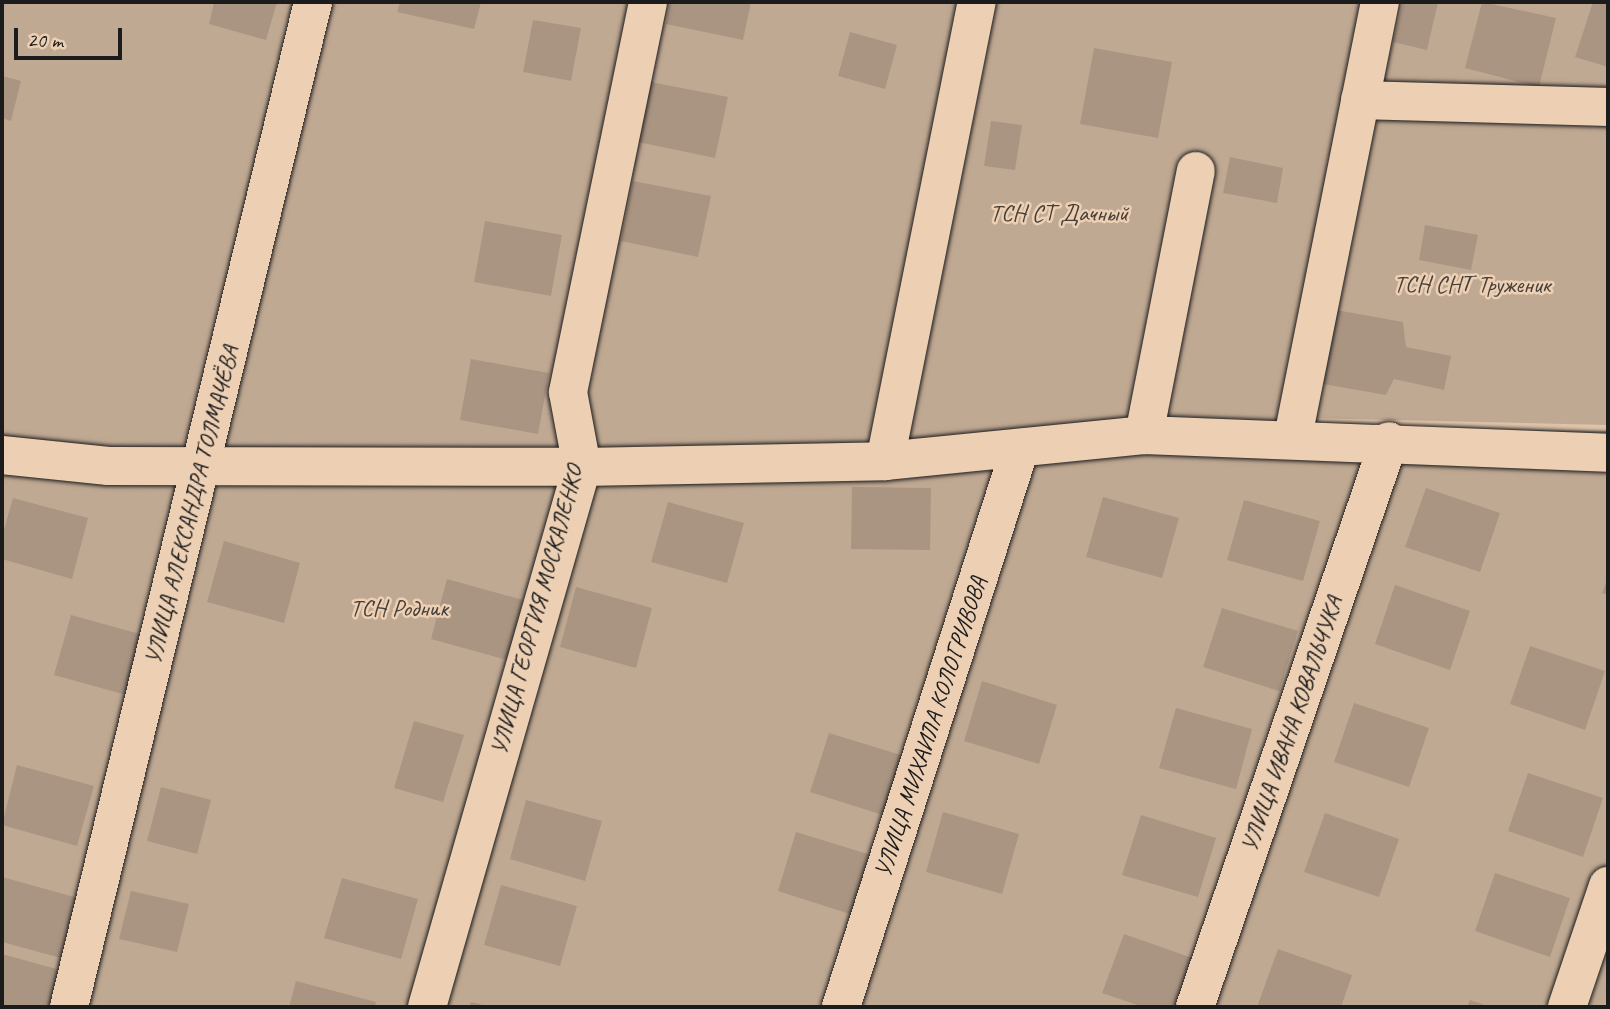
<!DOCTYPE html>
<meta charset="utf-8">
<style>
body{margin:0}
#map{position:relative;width:1610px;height:1009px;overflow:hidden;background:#e0c5ab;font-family:Caveat,sans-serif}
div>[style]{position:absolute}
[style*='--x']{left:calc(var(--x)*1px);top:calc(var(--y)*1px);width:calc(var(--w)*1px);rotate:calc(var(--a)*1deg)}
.green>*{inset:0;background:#c0a993}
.building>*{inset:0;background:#aa9583}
.roads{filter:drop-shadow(0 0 2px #1c1c1c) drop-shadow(0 0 2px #1c1c1c)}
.minor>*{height:38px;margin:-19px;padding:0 19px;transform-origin:19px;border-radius:19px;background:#edd0b4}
span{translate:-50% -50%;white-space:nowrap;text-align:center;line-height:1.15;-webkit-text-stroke:5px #edd0b4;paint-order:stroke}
.park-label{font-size:24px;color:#453f3a}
.street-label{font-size:24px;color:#1c1c1c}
.frame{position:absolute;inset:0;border:4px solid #1c1c1c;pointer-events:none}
.scale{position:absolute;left:14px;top:28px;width:108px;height:32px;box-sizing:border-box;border:4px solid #1c1c1c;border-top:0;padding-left:9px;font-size:21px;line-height:24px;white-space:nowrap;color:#1c1c1c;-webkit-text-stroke:5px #edd0b4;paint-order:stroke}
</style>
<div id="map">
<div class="green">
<i style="clip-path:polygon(2px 2px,1367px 2px,1282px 427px,1608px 431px,1608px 1007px,2px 1007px)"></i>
<i style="clip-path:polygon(1390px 2px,1608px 2px,1608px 425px,1306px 418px)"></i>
</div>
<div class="building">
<i style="clip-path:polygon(214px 2px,277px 2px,266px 40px,209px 24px)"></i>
<i style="clip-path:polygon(400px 2px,481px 2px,474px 29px,397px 12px)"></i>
<i style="clip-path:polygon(670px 2px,751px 2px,743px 40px,666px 24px)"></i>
<i style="clip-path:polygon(1403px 2px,1438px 2px,1427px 50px,1393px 42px)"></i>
<i style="clip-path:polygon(1482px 2px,1556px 18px,1539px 87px,1465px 68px)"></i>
<i style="clip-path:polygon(1593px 2px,1608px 2px,1608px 67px,1575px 57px)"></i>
<i style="clip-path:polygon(533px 20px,581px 28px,571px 81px,523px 72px)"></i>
<i style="clip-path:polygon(850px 32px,897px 45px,885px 89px,838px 76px)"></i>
<i style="clip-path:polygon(1094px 48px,1172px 62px,1158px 138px,1080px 124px)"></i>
<i style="clip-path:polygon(2px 76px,21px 81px,11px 121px,2px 118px)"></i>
<i style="clip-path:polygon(651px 82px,728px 97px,715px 158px,638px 142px)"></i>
<i style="clip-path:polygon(991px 121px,1022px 125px,1015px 170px,984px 166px)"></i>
<i style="clip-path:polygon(1230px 157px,1283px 168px,1277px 203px,1223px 193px)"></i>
<i style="clip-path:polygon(633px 181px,711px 196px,698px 257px,621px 241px)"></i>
<i style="clip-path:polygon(485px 221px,562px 235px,551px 296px,474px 282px)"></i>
<i style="clip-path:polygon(1425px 225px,1478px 235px,1471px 270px,1419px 260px)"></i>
<i style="clip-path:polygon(1336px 310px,1403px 322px,1406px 347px,1451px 356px,1444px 390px,1394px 379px,1386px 395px,1323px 384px)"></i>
<i style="clip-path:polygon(471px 359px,549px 373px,538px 434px,460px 420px)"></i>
<i style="clip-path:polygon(852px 487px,931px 488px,930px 550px,851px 549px)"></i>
<i style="clip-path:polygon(1426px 488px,1500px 513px,1480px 572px,1405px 547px)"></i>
<i style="clip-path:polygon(1103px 497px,1179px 518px,1162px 578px,1086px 557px)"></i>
<i style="clip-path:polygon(13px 498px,88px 518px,72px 579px,2px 559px,2px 537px)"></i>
<i style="clip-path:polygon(1244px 500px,1320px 521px,1303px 581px,1227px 560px)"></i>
<i style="clip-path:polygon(668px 502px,744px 523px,727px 583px,651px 562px)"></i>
<i style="clip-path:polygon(224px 541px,300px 563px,284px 623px,207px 602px)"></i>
<i style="clip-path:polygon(1608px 577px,1608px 595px,1602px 593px)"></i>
<i style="clip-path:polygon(447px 579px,523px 600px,507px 660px,431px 639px)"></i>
<i style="clip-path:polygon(1395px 585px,1470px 611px,1450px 670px,1375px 644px)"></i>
<i style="clip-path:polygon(576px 587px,652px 608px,636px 668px,560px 647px)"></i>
<i style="clip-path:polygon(1222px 608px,1298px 631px,1279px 691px,1203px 667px)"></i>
<i style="clip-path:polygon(71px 615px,147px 636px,130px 696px,54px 675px)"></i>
<i style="clip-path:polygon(1530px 646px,1605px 671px,1585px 730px,1510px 704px)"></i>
<i style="clip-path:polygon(982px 681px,1057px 705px,1039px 764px,964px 741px)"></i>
<i style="clip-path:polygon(1354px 703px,1429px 728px,1409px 787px,1334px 762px)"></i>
<i style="clip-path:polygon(1176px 708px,1252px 729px,1236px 789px,1159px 768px)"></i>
<i style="clip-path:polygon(414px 721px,464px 735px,443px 802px,394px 788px)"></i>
<i style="clip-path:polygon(829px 733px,904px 756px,886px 816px,810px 792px)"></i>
<i style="clip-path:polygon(17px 765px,94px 786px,77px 846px,2px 825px)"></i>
<i style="clip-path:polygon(1528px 773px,1603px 798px,1583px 857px,1508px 831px)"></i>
<i style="clip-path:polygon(161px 787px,211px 800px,197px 854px,147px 841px)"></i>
<i style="clip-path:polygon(526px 800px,602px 821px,585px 881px,510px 859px)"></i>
<i style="clip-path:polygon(943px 812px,1019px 834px,1002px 894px,926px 872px)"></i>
<i style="clip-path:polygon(1325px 813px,1399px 839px,1379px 897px,1304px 872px)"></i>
<i style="clip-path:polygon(1141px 815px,1216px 838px,1198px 897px,1122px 875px)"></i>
<i style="clip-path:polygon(796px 832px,871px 855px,853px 915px,778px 891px)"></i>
<i style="clip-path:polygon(1495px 873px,1570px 898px,1550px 957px,1475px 931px)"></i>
<i style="clip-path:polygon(2px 877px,78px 898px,61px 958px,2px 942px)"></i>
<i style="clip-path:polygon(342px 878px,418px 899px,401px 959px,324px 938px)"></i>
<i style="clip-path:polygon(501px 885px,577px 906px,560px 966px,484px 945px)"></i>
<i style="clip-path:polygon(131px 891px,189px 904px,177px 952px,119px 939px)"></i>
<i style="clip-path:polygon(1124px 934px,1198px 960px,1181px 1007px,1143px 1007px,1102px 993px)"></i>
<i style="clip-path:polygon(1278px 949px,1352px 975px,1341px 1007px,1257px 1007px)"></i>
<i style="clip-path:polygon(2px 954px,60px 970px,49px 1007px,2px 1007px)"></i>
<i style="clip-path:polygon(296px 981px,376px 1002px,375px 1007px,289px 1007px)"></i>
<i style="clip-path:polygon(1470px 1000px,1491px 1007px,1467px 1007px)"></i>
<i style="clip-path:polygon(471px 1002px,487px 1006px,487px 1007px,469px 1007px)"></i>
</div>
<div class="roads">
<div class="minor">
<i style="--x:1360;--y:100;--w:248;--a:1.6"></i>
<i style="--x:1144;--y:435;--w:269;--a:-78.9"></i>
<i style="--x:1293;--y:437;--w:444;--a:-78.7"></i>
<i style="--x:2;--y:455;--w:107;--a:5.9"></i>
<i style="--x:108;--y:466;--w:474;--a:0.1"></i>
<i style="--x:582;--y:467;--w:303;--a:-1.1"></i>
<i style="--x:885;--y:461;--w:260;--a:-5.7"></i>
<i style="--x:1144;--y:435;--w:464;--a:2.2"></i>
<i style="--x:885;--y:461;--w:468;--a:-78.7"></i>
<i style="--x:69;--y:1007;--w:1034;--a:-76.35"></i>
<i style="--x:427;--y:1007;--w:562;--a:-73.98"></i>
<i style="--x:582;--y:467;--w:76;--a:-100.6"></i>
<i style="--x:568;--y:392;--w:398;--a:-78.4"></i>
<i style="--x:841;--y:1007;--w:587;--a:-72.24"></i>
<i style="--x:1195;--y:1007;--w:598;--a:-71.08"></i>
<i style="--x:1567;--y:1007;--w:128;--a:-71.3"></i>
</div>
</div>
<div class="park-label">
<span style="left:1059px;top:214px">ТСН СТ Дачный</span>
<span style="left:1472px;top:285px">ТСН СНТ Труженик</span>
<span style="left:399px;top:609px">ТСН Родник</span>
</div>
<div class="street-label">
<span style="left:192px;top:505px;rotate:-76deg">УЛИЦА АЛЕКСАНДРА ТОЛМАЧЁВА</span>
<span style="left:537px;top:610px;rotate:-75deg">УЛИЦА ГЕОРГИЯ МОСКАЛЕНКО</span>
<span style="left:1292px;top:724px;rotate:-71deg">УЛИЦА ИВАНА КОВАЛЬЧУКА</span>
<span style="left:931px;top:727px;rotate:-72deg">УЛИЦА МИХАИЛА КОЛОГРИВОВА</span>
</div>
<div class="frame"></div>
<div class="scale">20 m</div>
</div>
